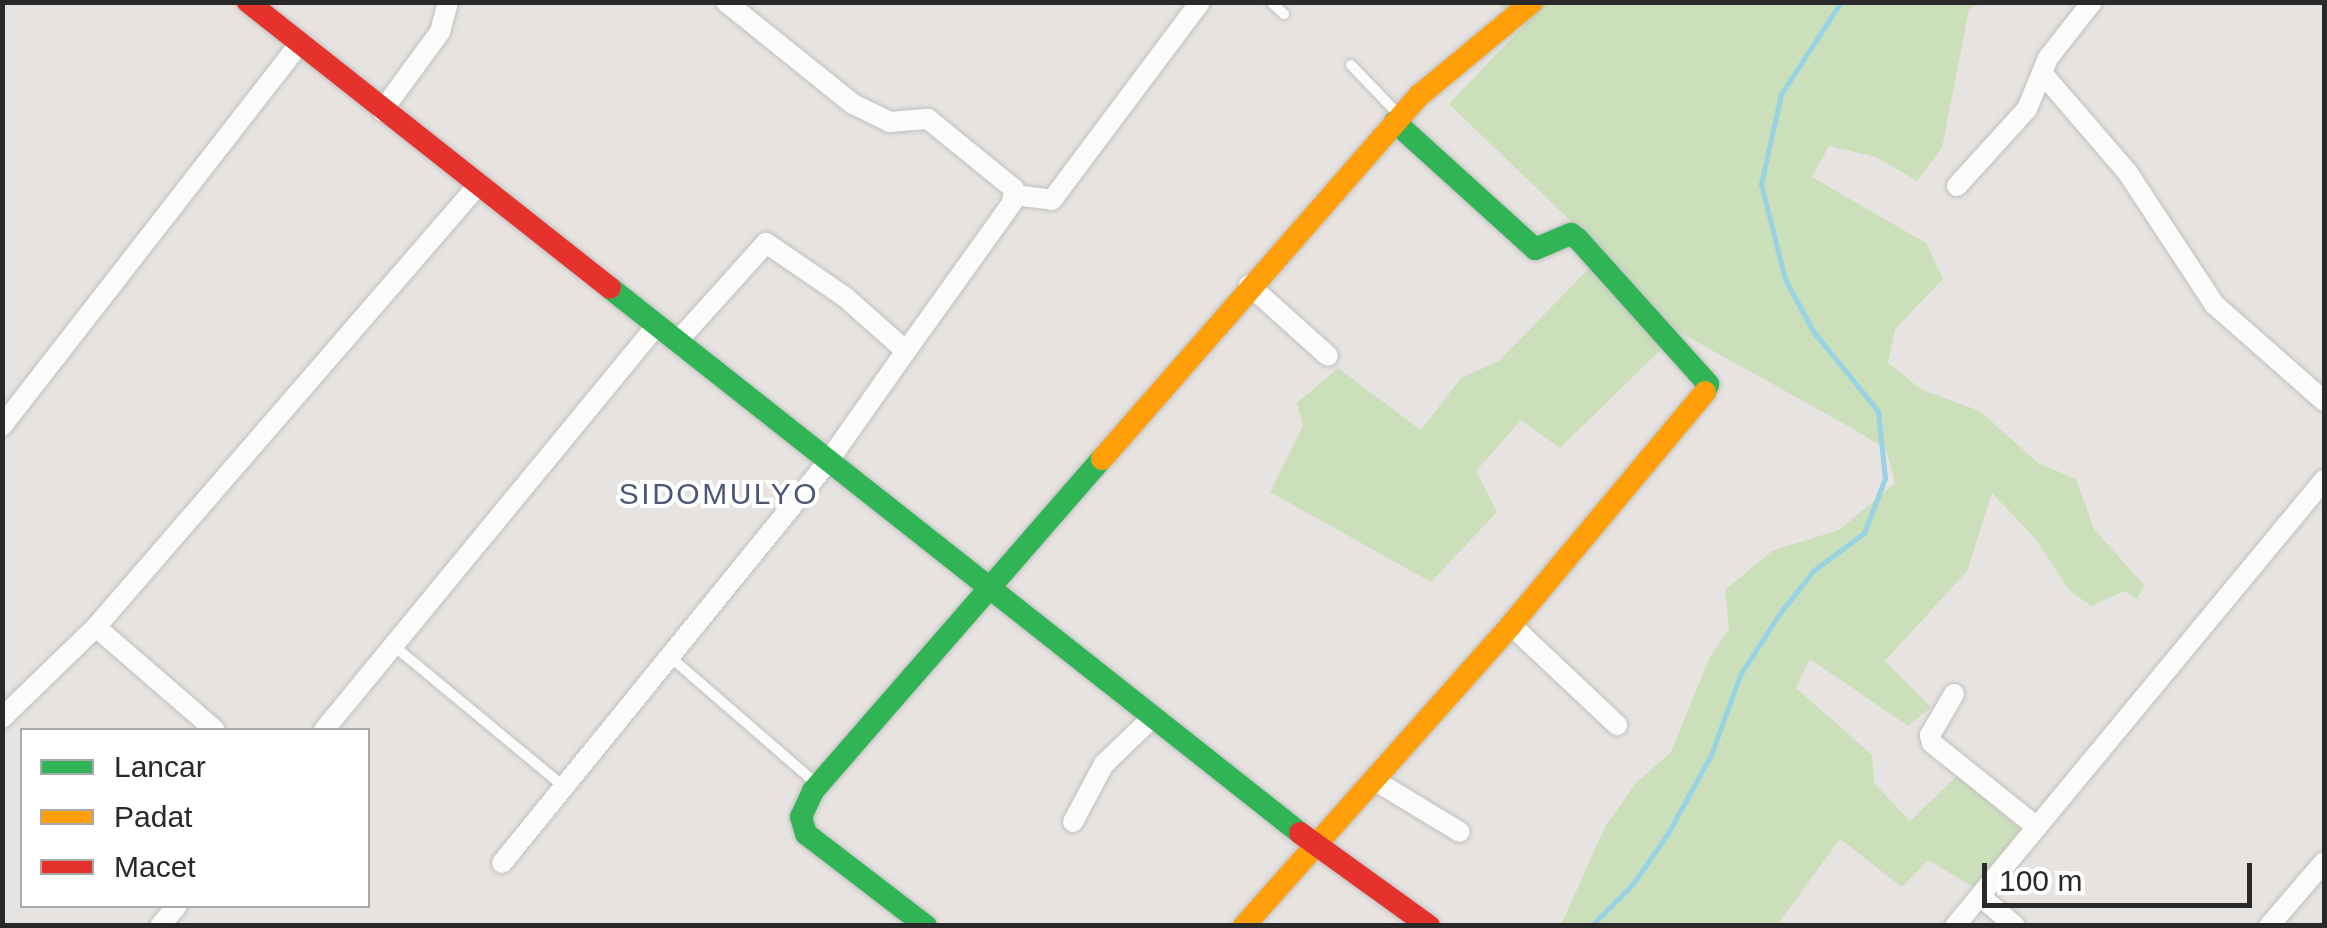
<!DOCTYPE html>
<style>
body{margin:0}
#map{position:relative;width:2327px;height:928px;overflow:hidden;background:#e6e3e0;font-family:Helvetica,sans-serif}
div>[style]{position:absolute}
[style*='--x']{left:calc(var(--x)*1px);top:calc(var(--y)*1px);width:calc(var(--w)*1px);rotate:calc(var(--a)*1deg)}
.green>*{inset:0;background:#cbdfbb}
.stream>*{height:5px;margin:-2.5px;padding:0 2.5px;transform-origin:2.5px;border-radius:2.5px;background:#99d2e2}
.roads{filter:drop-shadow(0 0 2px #c0c0c1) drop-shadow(0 0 2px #c0c0c1)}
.lane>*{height:10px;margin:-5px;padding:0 5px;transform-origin:5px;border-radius:5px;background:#fbfbfa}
.street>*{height:20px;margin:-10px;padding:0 10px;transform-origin:10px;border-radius:10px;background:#fbfbfa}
.fast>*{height:22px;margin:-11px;padding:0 11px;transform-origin:11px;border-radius:11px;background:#30b455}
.slow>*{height:22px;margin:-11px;padding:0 11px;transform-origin:11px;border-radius:11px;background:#ff9f0a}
.jam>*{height:22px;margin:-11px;padding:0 11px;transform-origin:11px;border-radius:11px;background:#e5322d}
span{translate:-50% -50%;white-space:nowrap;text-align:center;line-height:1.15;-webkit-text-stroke:8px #fff;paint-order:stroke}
.quarter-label{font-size:30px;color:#4e5675;letter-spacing:2.5px}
.frame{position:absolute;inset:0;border:5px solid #292929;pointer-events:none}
.legend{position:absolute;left:20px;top:728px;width:350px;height:180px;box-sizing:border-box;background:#fff;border:2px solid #a9a9a9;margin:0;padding:12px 18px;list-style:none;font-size:30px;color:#292929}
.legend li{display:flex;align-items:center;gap:20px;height:50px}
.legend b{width:50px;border:2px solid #a9a9a9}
.scale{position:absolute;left:1982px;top:863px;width:270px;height:45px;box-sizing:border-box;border:5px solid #292929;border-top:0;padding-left:12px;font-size:30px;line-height:35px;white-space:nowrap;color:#292929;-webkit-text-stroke:8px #fff;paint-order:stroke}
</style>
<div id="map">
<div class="green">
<i style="clip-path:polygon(1496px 3px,1985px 3px,1969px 9px,1942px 148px,1917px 181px,1876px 157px,1829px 146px,1812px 177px,1926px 243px,1943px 279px,1895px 329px,1888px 363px,1922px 390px,1980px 411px,2038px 463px,2076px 479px,2094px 529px,2144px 585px,2137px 599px,2124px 591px,2091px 606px,2069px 590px,2035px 538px,1992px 493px,1967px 571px,1885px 661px,1931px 707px,1908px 726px,1810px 659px,1796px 688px,1872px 755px,1874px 783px,1910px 821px,1959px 774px,2022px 831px,1980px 891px,1928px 860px,1902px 887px,1840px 839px,1777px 925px,1561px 925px,1605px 827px,1636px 783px,1671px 752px,1709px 659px,1729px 629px,1725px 590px,1772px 551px,1839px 530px,1895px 483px,1886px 449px,1850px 427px,1679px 332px,1560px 448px,1521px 420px,1476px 471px,1497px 512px,1431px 582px,1270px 492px,1303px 426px,1297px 403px,1338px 368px,1421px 430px,1461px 378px,1499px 361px,1604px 253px,1449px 104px,1525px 24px)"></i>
</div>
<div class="stream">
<i style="--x:1591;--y:926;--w:58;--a:-45"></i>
<i style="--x:1632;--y:885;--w:63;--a:-55.3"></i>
<i style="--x:1668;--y:833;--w:89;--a:-61.1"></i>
<i style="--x:1711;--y:755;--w:85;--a:-70.1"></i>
<i style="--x:1740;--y:675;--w:74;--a:-57.2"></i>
<i style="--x:1780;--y:613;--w:55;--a:-51.7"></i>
<i style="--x:1814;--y:570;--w:62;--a:-36.5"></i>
<i style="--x:1864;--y:533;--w:59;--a:-69.1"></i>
<i style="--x:1885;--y:478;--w:67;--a:-96"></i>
<i style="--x:1878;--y:411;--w:103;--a:-129.1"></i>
<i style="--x:1813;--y:331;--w:59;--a:-118.3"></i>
<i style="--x:1785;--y:279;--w:98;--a:-104.2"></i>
<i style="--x:1761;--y:184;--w:92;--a:-77.5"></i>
<i style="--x:1781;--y:94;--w:110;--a:-56.9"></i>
</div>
<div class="roads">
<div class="lane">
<i style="--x:1271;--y:2;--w:18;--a:43"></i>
<i style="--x:1351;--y:65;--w:71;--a:46.1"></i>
<i style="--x:394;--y:646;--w:219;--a:39.6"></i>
<i style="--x:668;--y:655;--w:198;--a:40.9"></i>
</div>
<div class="street">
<i style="--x:726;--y:2;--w:163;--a:38.8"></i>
<i style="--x:853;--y:104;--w:41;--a:25.9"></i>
<i style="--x:890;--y:122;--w:38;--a:-5"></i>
<i style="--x:928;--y:119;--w:111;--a:39.1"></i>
<i style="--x:1014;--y:189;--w:14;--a:98"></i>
<i style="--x:1012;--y:203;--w:182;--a:125.6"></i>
<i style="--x:2042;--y:73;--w:132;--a:49.3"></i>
<i style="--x:2128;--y:173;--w:157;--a:56.7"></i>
<i style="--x:2214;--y:304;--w:147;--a:41.4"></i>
<i style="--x:382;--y:111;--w:98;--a:-53.7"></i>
<i style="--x:440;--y:32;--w:31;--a:-75"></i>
<i style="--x:1957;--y:186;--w:104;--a:-47.7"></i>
<i style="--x:2027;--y:109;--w:55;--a:-67.6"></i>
<i style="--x:2048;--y:58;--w:71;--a:-51.8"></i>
<i style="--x:1014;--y:195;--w:38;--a:7"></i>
<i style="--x:1052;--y:200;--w:247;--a:-53.2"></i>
<i style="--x:1249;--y:285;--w:106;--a:41.9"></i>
<i style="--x:2;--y:426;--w:483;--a:-52.1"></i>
<i style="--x:1511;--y:625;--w:146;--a:43.3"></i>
<i style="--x:96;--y:627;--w:157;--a:40.9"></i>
<i style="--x:1954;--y:694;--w:48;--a:120.3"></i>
<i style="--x:1930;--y:735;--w:8;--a:76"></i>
<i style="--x:1932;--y:743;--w:134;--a:38.7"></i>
<i style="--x:2;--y:718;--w:131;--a:-44.1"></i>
<i style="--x:96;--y:627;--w:586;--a:-49.15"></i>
<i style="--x:324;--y:730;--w:524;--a:-50.57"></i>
<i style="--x:1374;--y:780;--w:100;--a:31.2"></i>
<i style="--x:1073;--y:822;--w:66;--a:-61.9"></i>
<i style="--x:1104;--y:764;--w:66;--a:-43.8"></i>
<i style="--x:502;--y:863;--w:515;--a:-50.91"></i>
<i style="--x:827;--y:463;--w:137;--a:-54.8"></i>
<i style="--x:906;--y:351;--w:81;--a:-138.5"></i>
<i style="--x:845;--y:297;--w:96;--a:-145.6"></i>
<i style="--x:766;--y:243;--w:133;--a:132"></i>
<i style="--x:1980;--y:896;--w:46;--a:40.6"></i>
<i style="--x:160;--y:926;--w:26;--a:-50"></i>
<i style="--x:1955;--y:926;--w:579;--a:-50.4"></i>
<i style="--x:2269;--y:926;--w:84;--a:-49.3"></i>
</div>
<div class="fast">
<i style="--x:1395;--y:122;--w:189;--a:42.2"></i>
<i style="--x:1535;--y:249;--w:39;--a:-23"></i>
<i style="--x:1571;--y:234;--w:9;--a:36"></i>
<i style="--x:1578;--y:239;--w:195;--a:48.1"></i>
<i style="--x:1708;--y:384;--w:9;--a:111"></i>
<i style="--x:610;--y:288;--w:879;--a:38.3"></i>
<i style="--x:926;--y:926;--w:151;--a:-142.5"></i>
<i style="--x:806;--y:834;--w:18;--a:-106"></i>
<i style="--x:801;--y:817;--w:29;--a:-65"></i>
<i style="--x:813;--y:791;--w:440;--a:-49"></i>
</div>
<div class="slow">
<i style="--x:1102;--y:459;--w:483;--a:-48.9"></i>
<i style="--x:1420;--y:95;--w:146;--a:-39.7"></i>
<i style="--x:1244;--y:926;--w:402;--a:-48.4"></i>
<i style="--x:1511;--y:625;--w:303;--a:-50.2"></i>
</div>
<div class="jam">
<i style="--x:248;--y:2;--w:461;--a:38.3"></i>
<i style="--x:1300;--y:833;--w:159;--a:35.8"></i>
</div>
</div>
<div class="quarter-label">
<span style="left:719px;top:494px">SIDOMULYO</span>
</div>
<div class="frame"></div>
<ul class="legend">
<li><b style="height:12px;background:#30b455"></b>Lancar</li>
<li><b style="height:12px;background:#ff9f0a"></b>Padat</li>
<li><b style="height:12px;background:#e5322d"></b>Macet</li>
</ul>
<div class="scale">100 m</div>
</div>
